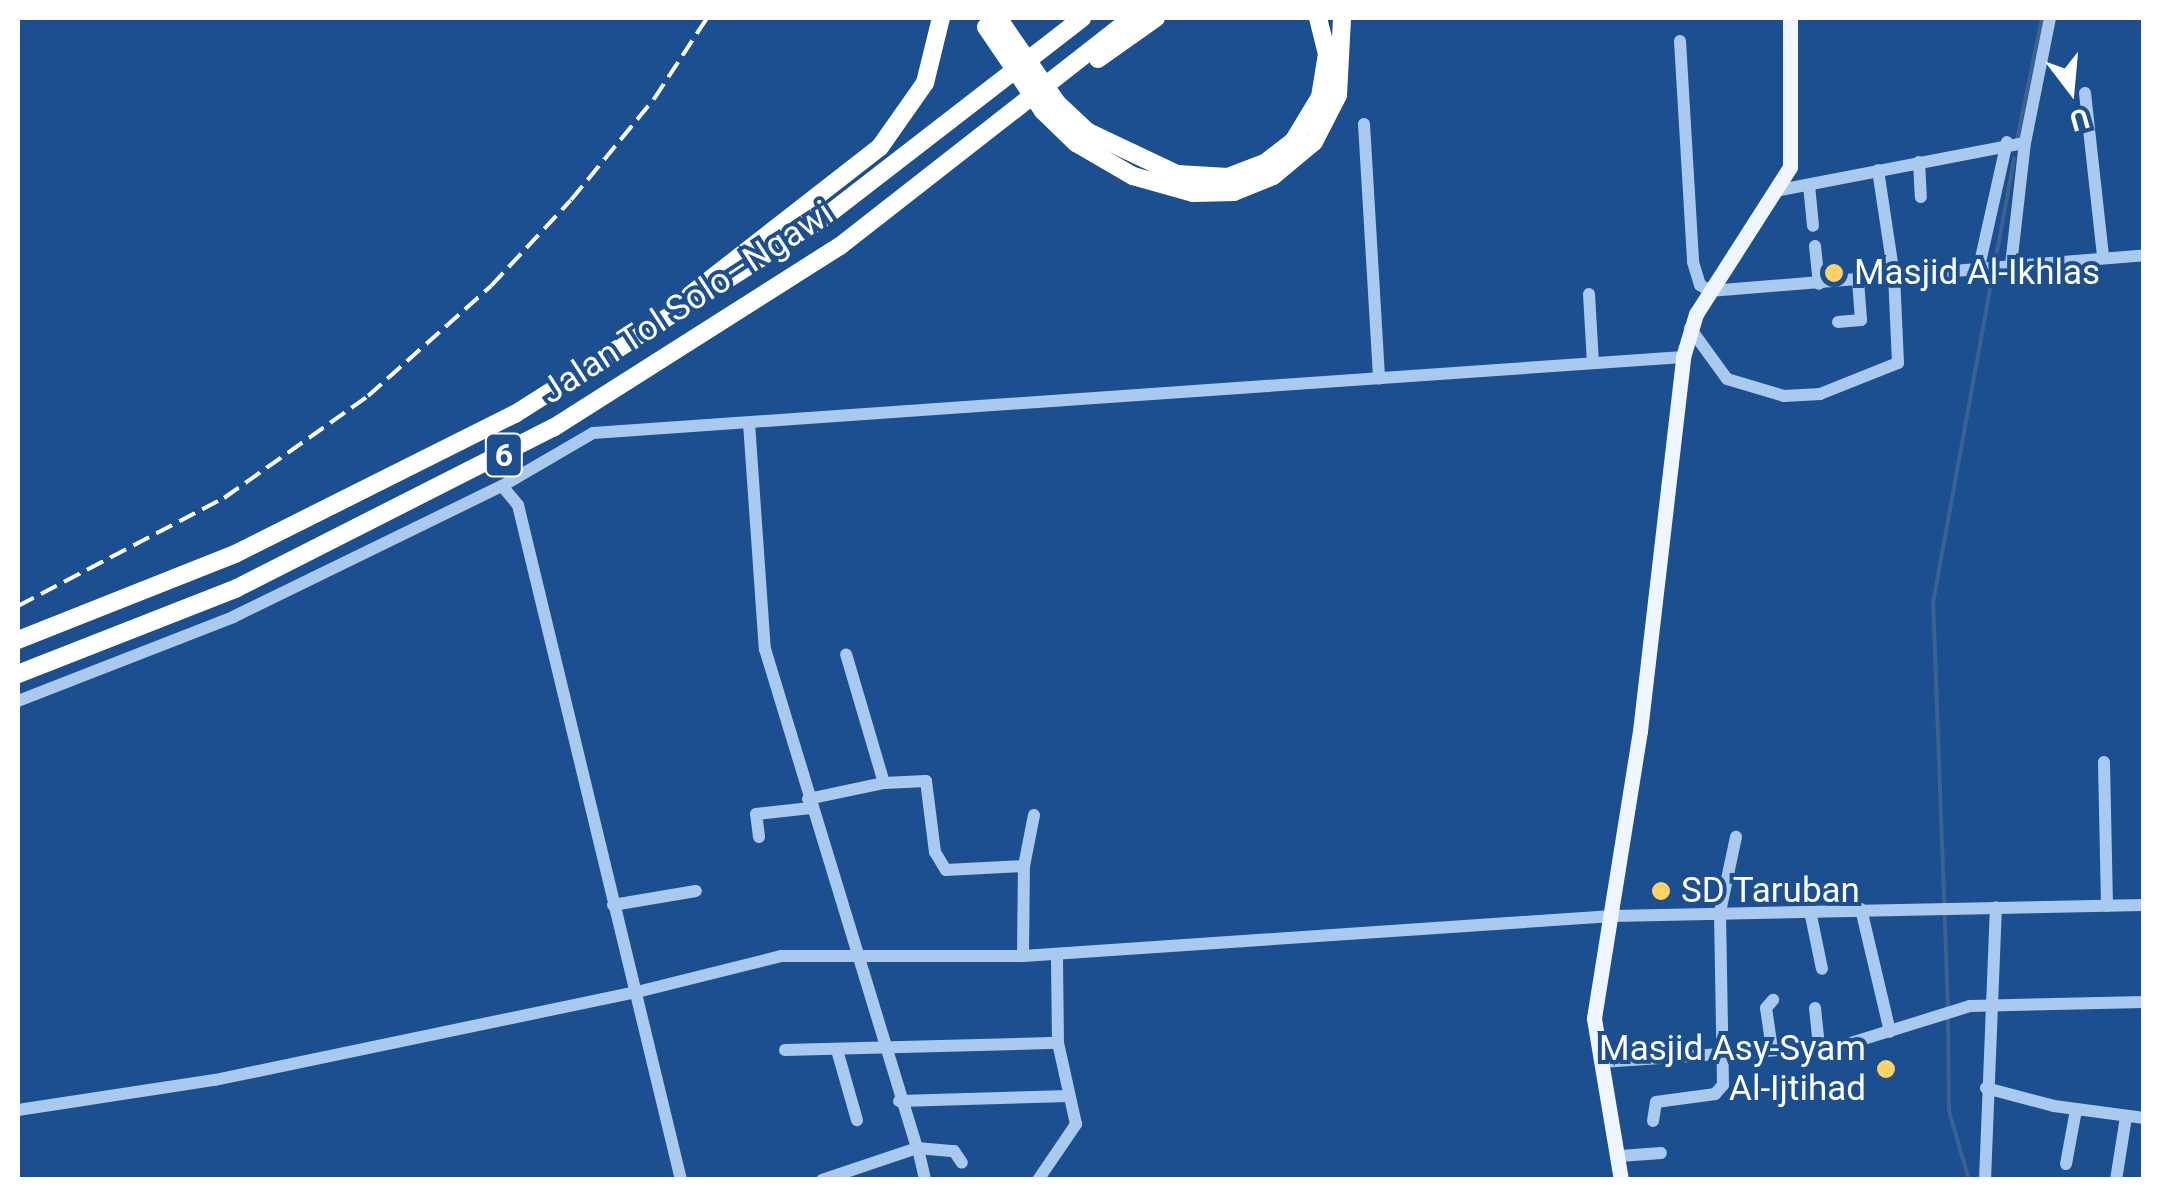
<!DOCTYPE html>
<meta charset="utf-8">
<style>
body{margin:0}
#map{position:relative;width:2161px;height:1197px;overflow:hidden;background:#1b4f8f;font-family:Roboto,sans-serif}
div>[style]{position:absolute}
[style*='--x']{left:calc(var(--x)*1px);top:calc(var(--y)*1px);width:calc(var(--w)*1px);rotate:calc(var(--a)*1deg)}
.stream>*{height:4px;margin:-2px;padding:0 2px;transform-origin:2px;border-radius:2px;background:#3c6290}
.minor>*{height:12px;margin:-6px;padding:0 6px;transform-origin:6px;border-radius:6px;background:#a9c9ee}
.major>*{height:15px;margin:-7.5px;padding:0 7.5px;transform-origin:7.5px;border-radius:7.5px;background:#f0f6ff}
.highway>*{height:18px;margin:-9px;padding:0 9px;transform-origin:9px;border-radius:9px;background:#fff}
.rail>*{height:4px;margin-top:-2px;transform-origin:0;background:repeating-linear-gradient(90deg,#fff 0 18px,transparent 0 26px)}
.highway-bridge>*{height:18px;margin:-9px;padding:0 9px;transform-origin:9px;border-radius:9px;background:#fff}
.dots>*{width:28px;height:28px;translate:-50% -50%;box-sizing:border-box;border:5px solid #1b4f8f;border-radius:50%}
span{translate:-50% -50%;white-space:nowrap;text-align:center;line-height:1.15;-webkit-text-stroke:8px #1b4f8f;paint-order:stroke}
.shield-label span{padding:2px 8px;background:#1b4f8f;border:2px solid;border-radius:8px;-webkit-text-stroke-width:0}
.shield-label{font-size:32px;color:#fff;font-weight:700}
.poi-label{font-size:35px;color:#fff}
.left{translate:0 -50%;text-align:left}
.right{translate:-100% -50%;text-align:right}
.street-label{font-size:35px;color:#fff}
.frame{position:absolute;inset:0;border:20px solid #fff;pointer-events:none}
.north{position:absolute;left:2021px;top:40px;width:100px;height:100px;-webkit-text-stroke:8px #1b4f8f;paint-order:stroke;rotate:164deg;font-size:28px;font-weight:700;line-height:40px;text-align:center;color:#fff}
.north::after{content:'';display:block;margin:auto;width:35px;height:45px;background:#fff;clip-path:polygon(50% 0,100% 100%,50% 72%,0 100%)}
</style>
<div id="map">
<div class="stream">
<i style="--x:2017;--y:140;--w:125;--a:-78.4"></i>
<i style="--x:1995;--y:263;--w:106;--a:-79.6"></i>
<i style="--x:1948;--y:1007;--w:404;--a:-92.1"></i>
<i style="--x:1933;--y:603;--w:336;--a:-79.7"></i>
<i style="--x:1948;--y:1016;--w:95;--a:89.4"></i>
<i style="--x:1949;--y:1111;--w:72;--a:73.8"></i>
</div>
<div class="minor">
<i style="--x:1680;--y:41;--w:221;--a:86.6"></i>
<i style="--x:1693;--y:262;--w:24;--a:73"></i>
<i style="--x:1700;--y:285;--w:12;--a:31"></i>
<i style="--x:1710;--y:291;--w:435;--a:-4.7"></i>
<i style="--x:2085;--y:93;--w:164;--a:83.7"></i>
<i style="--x:1364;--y:124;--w:255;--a:86.6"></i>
<i style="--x:1919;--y:162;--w:35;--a:87"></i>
<i style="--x:1809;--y:185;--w:41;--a:84.4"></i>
<i style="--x:1780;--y:190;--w:249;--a:-10.9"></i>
<i style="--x:1815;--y:246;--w:38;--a:84"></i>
<i style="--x:2011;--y:265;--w:123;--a:-83.5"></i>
<i style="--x:2025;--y:143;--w:127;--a:-78.7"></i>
<i style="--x:1979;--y:267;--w:128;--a:-77.4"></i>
<i style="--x:1589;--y:294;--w:69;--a:86.7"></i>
<i style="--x:1838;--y:322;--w:23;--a:-5"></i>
<i style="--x:1861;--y:320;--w:40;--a:-94.3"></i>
<i style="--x:1690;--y:328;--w:63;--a:54"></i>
<i style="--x:1727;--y:379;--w:59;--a:16.6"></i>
<i style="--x:1784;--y:396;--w:36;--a:-3"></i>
<i style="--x:1820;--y:394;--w:84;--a:-21.7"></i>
<i style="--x:1898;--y:363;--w:87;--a:-92.6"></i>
<i style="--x:1894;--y:276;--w:107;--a:-98.6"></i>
<i style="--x:749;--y:423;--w:227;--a:86"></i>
<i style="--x:765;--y:649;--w:522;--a:73.06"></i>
<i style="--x:502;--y:486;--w:25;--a:50"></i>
<i style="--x:518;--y:505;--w:694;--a:76.42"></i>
<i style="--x:18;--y:701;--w:231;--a:-21.3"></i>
<i style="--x:233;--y:617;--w:299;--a:-26"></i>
<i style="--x:502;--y:486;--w:105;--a:-30.2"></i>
<i style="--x:593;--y:433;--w:1093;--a:-3.99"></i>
<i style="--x:2104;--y:762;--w:144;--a:88.8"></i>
<i style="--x:884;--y:783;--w:42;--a:-2.7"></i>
<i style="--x:926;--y:781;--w:72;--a:82.8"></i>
<i style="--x:935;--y:852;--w:21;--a:59"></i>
<i style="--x:946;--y:870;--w:78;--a:-2.9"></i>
<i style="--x:1024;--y:866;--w:52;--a:-78.9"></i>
<i style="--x:808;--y:799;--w:78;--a:-11.9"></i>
<i style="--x:884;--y:783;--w:134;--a:-106.4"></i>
<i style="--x:759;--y:837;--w:23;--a:-97"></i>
<i style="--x:756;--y:814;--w:55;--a:-6.2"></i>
<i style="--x:613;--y:905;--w:84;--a:-9.6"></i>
<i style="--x:1861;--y:909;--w:126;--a:76.7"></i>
<i style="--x:1810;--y:911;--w:59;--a:78.3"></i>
<i style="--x:1023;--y:956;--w:90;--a:-89.4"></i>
<i style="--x:1815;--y:1008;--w:39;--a:84"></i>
<i style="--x:1772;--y:1049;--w:41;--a:-98.3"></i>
<i style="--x:1766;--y:1008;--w:11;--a:-49"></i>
<i style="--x:785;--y:1050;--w:273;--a:-1.5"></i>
<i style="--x:837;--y:1050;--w:73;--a:74.1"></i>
<i style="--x:1601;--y:1062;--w:241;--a:-3.8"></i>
<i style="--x:1841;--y:1046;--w:135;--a:-17.2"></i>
<i style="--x:1970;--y:1006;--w:174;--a:-1.3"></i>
<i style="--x:1986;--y:1088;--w:70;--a:14.8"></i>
<i style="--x:2054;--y:1106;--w:91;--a:7.6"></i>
<i style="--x:899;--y:1101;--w:169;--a:-1.7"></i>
<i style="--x:18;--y:1110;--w:199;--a:-8.7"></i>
<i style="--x:215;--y:1080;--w:431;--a:-11.8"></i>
<i style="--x:637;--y:992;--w:148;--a:-14"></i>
<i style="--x:781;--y:956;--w:242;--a:0"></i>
<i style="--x:1023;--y:956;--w:591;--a:-3.88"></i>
<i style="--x:1613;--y:916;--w:531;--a:-1.19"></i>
<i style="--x:1653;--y:1121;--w:19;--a:-81"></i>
<i style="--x:1656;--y:1102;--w:60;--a:-7.7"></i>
<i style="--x:1715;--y:1094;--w:12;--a:-48"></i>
<i style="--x:1723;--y:1085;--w:173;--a:-91"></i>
<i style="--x:1720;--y:912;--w:77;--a:-78"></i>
<i style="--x:919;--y:1153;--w:28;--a:77"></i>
<i style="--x:1620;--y:1156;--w:41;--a:-4.2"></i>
<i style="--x:2066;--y:1164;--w:55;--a:-79.5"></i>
<i style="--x:822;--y:1180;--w:100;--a:-18.6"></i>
<i style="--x:917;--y:1148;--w:37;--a:5"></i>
<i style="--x:954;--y:1151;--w:14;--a:56"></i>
<i style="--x:1038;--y:1180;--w:68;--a:-55.8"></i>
<i style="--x:1076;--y:1124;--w:83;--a:-102.5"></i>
<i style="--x:1058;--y:1043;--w:88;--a:-90.7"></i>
<i style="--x:1985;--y:1180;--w:273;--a:-87.7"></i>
<i style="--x:2116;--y:1180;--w:64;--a:-81"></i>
</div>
<div class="major">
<i style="--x:1621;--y:1180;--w:164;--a:-99.5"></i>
<i style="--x:1594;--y:1018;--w:291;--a:-80.9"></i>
<i style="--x:1640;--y:731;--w:376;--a:-83.4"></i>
<i style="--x:1683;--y:357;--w:45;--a:-73.2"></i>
<i style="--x:1696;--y:314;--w:174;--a:-57.4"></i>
<i style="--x:1790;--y:167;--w:149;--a:-90"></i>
</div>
<div class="highway">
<i style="--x:1098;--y:59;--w:71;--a:-35.3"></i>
<i style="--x:1088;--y:132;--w:98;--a:25.3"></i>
<i style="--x:1177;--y:174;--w:51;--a:3.4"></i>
<i style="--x:1228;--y:177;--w:40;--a:-21"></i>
<i style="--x:1265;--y:163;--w:37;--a:-38"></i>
<i style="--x:1294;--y:140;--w:50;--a:-58.8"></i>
<i style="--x:1320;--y:97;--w:44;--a:-80.8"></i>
<i style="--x:1327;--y:54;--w:37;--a:-104"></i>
<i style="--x:1076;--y:143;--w:66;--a:30.1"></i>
<i style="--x:1133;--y:176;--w:62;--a:15.8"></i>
<i style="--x:1193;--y:193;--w:41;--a:-1.4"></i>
<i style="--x:1234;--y:192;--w:42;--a:-22.3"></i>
<i style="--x:1273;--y:176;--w:53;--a:-39.7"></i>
<i style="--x:1314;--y:142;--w:53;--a:-62.9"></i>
<i style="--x:1338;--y:95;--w:77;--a:-87"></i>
<i style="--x:690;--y:295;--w:241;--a:-37.9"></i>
<i style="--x:880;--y:147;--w:78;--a:-54.9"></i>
<i style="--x:925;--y:83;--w:67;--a:-76.2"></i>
<i style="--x:18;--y:640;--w:233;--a:-21.6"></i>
<i style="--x:235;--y:554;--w:313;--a:-26.6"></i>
<i style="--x:515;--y:414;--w:362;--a:-32.4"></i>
<i style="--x:821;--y:220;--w:330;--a:-37.7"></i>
<i style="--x:18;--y:674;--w:235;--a:-21.4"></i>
<i style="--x:237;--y:588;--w:354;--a:-26.9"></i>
<i style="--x:553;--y:428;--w:340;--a:-32.4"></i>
<i style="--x:840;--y:246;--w:370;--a:-38"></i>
</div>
<div class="rail">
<i style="--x:18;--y:606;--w:233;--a:-27.7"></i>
<i style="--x:224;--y:498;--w:176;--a:-35.3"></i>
<i style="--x:368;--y:396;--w:165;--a:-41.8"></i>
<i style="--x:491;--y:286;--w:117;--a:-47.1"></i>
<i style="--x:571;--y:200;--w:131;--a:-50.6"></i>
<i style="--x:654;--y:99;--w:97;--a:-56.8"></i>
</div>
<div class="highway-bridge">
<i style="--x:998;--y:18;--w:103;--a:55.2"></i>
<i style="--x:1057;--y:103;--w:42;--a:43.1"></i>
<i style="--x:986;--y:27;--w:102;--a:55.8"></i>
<i style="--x:1043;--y:111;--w:46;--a:44.1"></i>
</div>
<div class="dots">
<i style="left:1834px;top:273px;background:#ffd166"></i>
<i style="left:1661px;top:891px;background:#ffd166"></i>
<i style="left:1886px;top:1069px;background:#ffd166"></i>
</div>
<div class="shield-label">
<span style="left:504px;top:455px">6</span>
</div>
<div class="poi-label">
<span class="left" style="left:1854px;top:273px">Masjid Al-Ikhlas</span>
<span class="left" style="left:1681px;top:891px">SD Taruban</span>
<span class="right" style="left:1866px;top:1069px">Masjid Asy-Syam<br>Al-Ijtihad</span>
</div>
<div class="street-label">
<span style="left:687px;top:303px;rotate:-33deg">Jalan Tol Solo–Ngawi</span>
</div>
<div class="frame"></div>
<div class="north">U</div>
</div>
